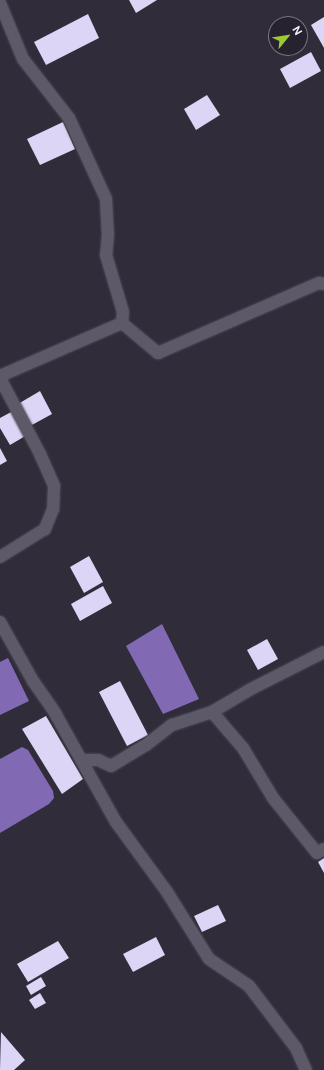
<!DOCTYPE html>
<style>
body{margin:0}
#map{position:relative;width:324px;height:1070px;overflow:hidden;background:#302c3a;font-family:"DM Sans",sans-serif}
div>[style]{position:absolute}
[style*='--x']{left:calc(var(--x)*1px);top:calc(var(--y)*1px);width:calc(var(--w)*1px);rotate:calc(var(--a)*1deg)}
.water>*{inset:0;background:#816ab3}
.building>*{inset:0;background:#ddd5f5}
.roads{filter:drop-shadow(0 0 1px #4d4955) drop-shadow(0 0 1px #4d4955)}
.street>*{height:12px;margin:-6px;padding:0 6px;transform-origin:6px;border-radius:6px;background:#5d5968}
span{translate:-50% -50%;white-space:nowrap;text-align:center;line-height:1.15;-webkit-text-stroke:4px #26222f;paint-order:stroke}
.north{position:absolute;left:268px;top:16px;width:40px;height:40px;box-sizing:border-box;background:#26222f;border:1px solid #787581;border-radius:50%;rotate:60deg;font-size:11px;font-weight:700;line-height:16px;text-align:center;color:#f4f2fb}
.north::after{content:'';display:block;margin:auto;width:14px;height:18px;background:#9cca32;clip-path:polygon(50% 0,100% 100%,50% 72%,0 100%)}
</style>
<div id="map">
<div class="water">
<i style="clip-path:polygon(162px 624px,199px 699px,163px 714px,126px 646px)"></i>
<i style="clip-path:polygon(8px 658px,29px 701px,0 715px,0 662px)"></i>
<i style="clip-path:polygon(22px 747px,28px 750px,53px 791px,54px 798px,49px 804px,0 833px,0 759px)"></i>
</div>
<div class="building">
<i style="clip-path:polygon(129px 0,157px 0,136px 13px)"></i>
<i style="clip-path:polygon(88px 14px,99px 38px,46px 65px,34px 42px)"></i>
<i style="clip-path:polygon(324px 17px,324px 48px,311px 25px)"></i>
<i style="clip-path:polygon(311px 52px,321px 71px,290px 88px,280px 69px)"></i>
<i style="clip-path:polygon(207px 95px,220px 115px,196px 130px,184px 109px)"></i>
<i style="clip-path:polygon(63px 122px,75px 149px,40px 165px,27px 139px)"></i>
<i style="clip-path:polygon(40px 391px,52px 414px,30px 426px,18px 404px)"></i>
<i style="clip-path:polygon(13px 411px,27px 435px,10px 445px,0 428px,0 418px)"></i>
<i style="clip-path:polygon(0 448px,7px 461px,0 465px)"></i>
<i style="clip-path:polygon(89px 556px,103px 582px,84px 593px,70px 567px)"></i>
<i style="clip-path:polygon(103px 586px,112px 603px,80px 621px,71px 604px)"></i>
<i style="clip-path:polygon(267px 639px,278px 659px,258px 670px,247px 650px)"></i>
<i style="clip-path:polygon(120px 681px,148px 735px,127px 746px,99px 692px)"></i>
<i style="clip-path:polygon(46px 716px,83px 779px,62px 794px,22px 729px)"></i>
<i style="clip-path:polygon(324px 858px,324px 873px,318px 862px)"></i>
<i style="clip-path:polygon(218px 905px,226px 921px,202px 932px,194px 916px)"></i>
<i style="clip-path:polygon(156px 937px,165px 955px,133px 972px,123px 954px)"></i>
<i style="clip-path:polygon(58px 941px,69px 958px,28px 982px,17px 964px)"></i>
<i style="clip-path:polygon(41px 977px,46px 986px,31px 995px,26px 986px)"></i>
<i style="clip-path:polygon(40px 993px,46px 1003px,35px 1009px,29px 1000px)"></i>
<i style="clip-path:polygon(1px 1032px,25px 1060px,14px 1070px,0 1070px)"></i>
</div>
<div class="roads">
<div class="street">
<i style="--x:0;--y:3;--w:61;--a:67.7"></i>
<i style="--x:23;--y:59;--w:75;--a:52.1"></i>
<i style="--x:69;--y:118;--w:89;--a:65.4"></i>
<i style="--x:106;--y:199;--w:35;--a:87"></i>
<i style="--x:108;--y:234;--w:21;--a:95"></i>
<i style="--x:106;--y:255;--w:59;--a:73.4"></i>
<i style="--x:123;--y:312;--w:11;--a:95"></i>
<i style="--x:0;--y:376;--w:133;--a:-23.5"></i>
<i style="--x:122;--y:323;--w:47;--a:39.8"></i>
<i style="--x:158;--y:353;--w:176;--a:-23.5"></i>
<i style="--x:319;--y:283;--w:5;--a:11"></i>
<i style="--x:0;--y:378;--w:86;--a:62.2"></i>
<i style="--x:40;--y:454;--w:35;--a:66"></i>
<i style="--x:54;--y:486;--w:23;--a:92"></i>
<i style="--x:53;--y:509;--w:22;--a:112"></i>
<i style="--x:45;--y:529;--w:53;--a:148.1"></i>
<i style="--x:0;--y:622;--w:68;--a:60.8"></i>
<i style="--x:33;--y:681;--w:39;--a:55"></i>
<i style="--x:55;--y:713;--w:125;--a:60.8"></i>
<i style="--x:116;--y:822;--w:87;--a:53.9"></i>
<i style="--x:167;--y:892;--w:79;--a:57.9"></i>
<i style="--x:209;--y:959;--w:48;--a:34"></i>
<i style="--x:249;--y:986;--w:78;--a:52.8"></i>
<i style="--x:296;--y:1048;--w:24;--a:66"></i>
<i style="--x:212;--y:712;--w:45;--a:-30.5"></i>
<i style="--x:251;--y:689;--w:82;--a:-26.9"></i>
<i style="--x:82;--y:760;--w:16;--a:0"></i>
<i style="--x:98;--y:760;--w:14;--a:25"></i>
<i style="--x:111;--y:766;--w:41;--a:-31"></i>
<i style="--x:146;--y:745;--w:33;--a:-38"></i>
<i style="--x:172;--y:725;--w:42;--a:-18"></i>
<i style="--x:212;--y:712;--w:48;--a:49.3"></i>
<i style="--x:243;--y:748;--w:58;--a:59"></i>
<i style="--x:273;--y:798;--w:70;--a:51.3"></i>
<i style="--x:317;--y:853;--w:8;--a:-30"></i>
</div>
</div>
<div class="north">N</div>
</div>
